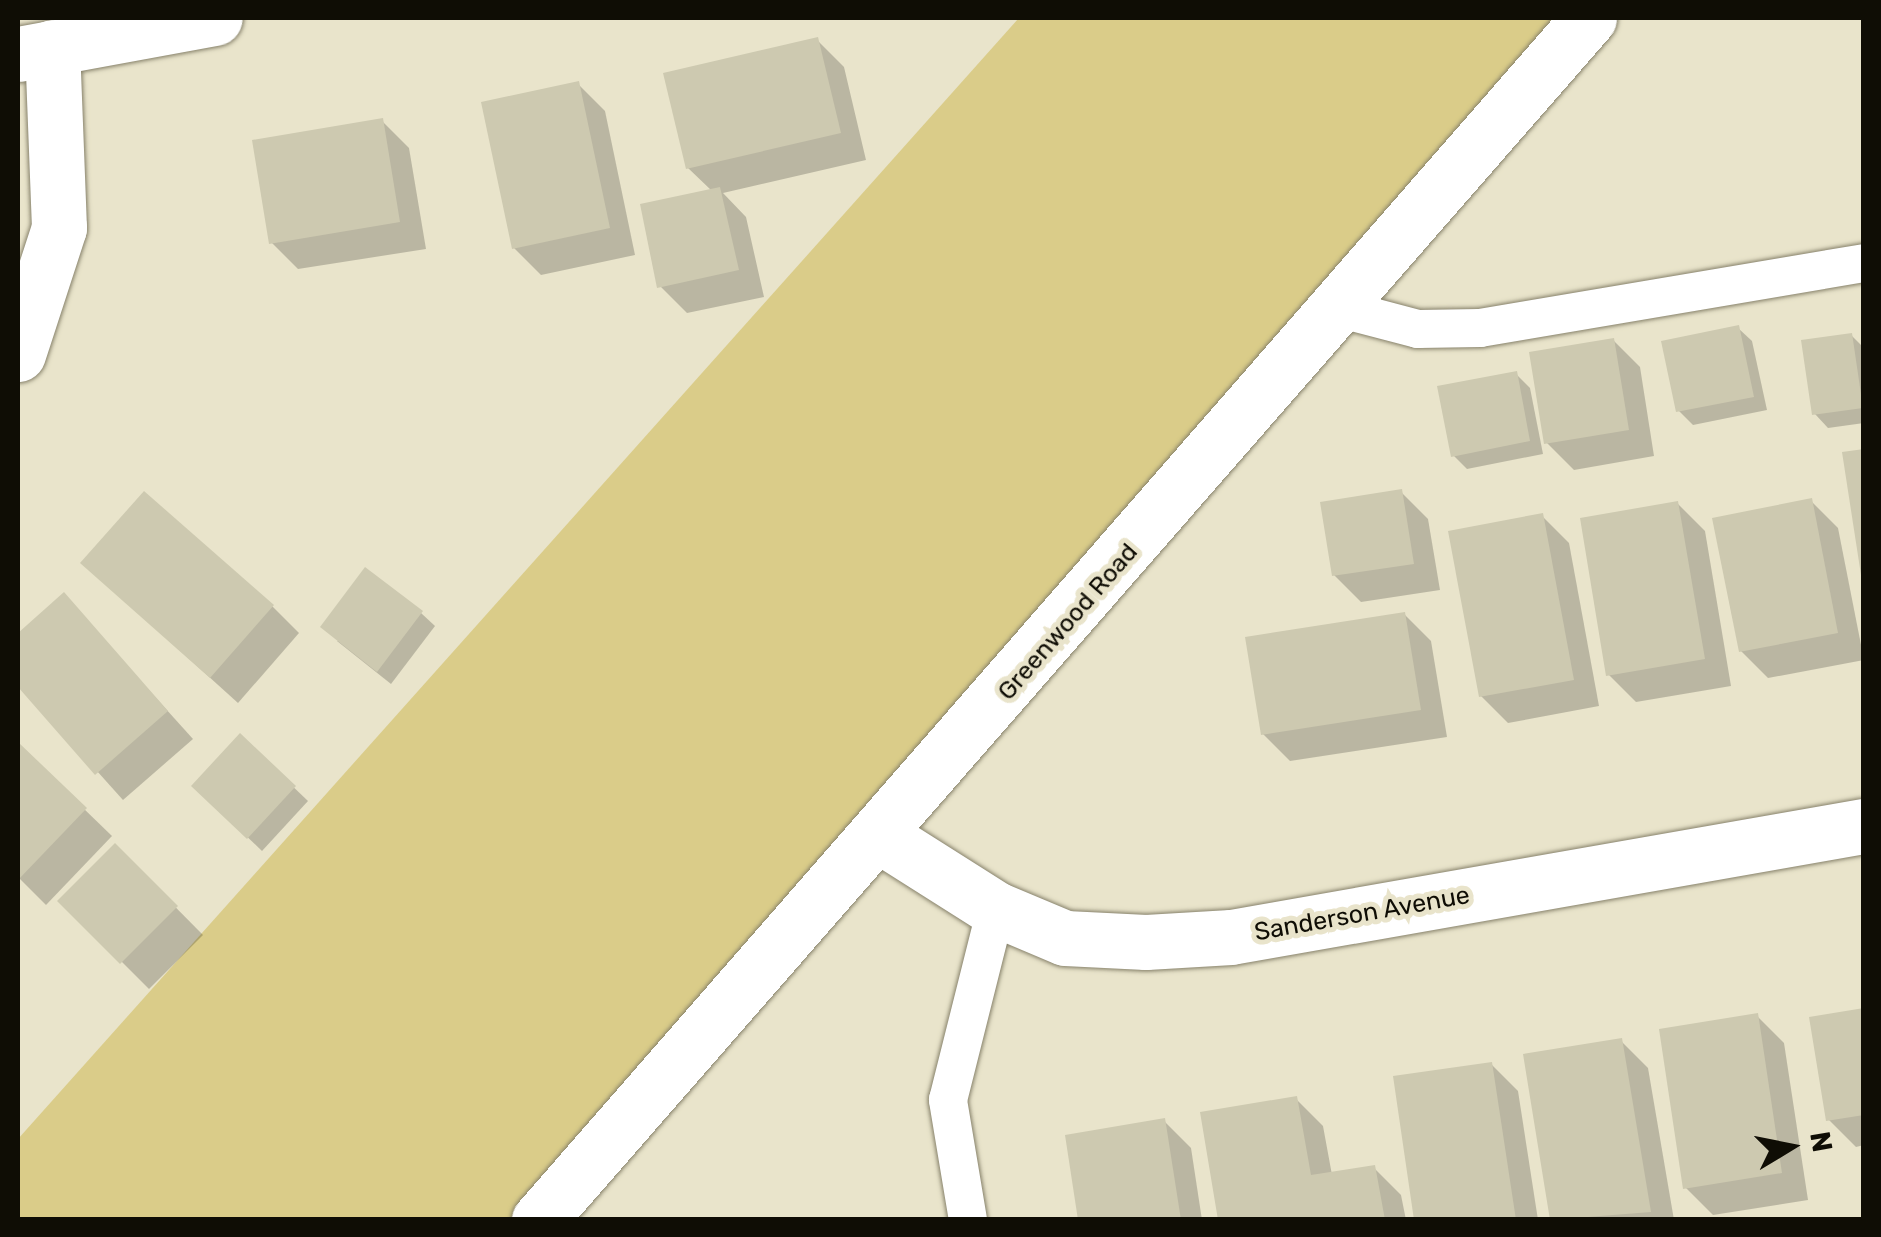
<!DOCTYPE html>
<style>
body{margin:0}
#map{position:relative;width:1881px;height:1237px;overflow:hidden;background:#e9e4cb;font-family:Rubik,sans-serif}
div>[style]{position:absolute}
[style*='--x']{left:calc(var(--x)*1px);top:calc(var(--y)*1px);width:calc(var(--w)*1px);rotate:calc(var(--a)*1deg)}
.green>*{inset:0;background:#dacc89}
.shadow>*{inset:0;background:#0003}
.building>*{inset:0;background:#cdc9b0}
.roads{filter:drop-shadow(0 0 2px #87826b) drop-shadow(0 0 2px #87826b)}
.service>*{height:38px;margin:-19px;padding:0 19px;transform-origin:19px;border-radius:19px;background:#fff}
.minor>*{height:55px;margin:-27.5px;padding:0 27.5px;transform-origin:27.5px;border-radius:27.5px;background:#fff}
.tertiary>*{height:55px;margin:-27.5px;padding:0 27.5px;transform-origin:27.5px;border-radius:27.5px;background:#fff}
span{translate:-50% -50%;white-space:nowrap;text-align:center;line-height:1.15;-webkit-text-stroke:10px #e9e4cb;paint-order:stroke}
.street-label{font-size:25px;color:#0f0d05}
.frame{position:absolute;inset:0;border:20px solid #0f0d05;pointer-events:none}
.north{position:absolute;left:1741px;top:1097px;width:100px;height:100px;-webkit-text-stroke:8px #e9e4cb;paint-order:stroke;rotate:80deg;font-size:28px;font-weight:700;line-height:40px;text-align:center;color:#0f0d05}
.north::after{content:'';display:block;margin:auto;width:35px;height:45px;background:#0f0d05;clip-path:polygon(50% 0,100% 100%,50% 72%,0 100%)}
</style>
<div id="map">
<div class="green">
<i style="clip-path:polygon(1019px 18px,1590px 18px,516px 1219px,18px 1220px,18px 1139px)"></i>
</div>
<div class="shadow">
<i style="clip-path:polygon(817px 40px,844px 67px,866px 160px,723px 193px,746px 217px,764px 297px,687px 313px,660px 286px,712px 191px,688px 168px)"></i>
<i style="clip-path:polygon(578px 84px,605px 111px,635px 255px,541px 275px,514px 248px)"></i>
<i style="clip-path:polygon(382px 121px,409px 148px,426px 249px,298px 269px,271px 242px)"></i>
<i style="clip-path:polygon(1738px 328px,1752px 341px,1767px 410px,1693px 425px,1679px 411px)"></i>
<i style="clip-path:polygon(1851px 335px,1864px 348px,1864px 423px,1828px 428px,1815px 414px)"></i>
<i style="clip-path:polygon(1613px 340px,1640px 367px,1654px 456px,1574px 470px,1547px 443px)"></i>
<i style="clip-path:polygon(1516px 374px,1530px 388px,1543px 454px,1467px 469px,1453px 455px)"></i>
<i style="clip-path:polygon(1401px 492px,1428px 519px,1440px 590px,1361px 602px,1334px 575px)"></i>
<i style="clip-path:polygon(1811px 501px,1838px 528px,1864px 660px,1768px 678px,1741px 651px)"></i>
<i style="clip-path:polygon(1678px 504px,1705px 531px,1731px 686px,1636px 702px,1609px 675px)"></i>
<i style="clip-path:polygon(1542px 516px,1569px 543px,1599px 706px,1508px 723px,1481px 696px)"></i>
<i style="clip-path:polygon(83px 563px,272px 606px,299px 633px,238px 703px)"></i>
<i style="clip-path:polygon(64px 596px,193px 739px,123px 800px,18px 683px,18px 636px)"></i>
<i style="clip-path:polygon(421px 613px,435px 626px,391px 684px,337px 641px)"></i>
<i style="clip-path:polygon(1404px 614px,1431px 641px,1447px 737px,1290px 761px,1263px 734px)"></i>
<i style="clip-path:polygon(240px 736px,308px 801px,262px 851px,194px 786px)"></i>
<i style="clip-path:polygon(18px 745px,112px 836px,46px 905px,18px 877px)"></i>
<i style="clip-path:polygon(115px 846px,203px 935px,149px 989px,61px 901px)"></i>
<i style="clip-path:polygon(1864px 1011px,1864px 1145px,1856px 1147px,1829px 1120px)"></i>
<i style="clip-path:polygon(1757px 1016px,1784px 1043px,1808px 1200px,1713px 1215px,1686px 1188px)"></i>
<i style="clip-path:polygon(1621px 1041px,1648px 1068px,1674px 1220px,1552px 1220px)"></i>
<i style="clip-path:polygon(1491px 1064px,1518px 1091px,1538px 1220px,1416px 1220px)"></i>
<i style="clip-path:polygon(1296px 1099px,1323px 1126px,1332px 1175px,1374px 1168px,1401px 1195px,1406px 1220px,1220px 1220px)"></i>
<i style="clip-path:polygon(1164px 1121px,1191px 1148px,1202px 1220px,1081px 1220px)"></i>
</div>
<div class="building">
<i style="clip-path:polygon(818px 37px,841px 133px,686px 169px,663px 73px)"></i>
<i style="clip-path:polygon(579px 81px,610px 228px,512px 249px,481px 102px)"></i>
<i style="clip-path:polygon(383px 118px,400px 222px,269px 244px,252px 140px)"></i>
<i style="clip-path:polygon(720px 187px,739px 270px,657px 288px,640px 204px)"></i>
<i style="clip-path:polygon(1739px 325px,1754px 397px,1676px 412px,1661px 341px)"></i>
<i style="clip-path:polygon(1852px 333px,1863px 408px,1812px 415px,1801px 340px)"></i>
<i style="clip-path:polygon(1614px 338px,1629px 430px,1544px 444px,1529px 352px)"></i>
<i style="clip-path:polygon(1517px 371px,1530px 441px,1451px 457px,1437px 386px)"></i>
<i style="clip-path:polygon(1864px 449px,1864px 575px,1861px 575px,1842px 452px)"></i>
<i style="clip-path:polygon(1402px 489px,1414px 564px,1332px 576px,1320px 502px)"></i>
<i style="clip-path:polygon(144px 491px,274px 605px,210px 678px,80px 563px)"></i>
<i style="clip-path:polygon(1812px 498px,1838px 633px,1739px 652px,1712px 518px)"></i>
<i style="clip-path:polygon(1678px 501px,1705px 659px,1606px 676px,1580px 518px)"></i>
<i style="clip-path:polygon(1543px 513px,1574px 680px,1479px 697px,1448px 531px)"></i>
<i style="clip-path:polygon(365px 567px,423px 611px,377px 672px,320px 627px)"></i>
<i style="clip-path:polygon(64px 592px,168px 711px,95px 775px,18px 687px,18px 633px)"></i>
<i style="clip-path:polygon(1405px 612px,1421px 710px,1261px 735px,1245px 637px)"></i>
<i style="clip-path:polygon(240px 733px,296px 786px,247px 839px,191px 786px)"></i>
<i style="clip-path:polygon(18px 742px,87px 808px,18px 880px)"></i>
<i style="clip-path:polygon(115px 843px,178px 906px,120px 964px,57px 901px)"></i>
<i style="clip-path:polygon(1864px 1008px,1864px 1115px,1826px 1121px,1809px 1017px)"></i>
<i style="clip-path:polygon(1758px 1013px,1782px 1173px,1683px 1189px,1659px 1029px)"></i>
<i style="clip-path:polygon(1622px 1038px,1651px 1212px,1550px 1220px,1523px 1054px)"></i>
<i style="clip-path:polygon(1492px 1062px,1516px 1220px,1414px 1220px,1393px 1076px)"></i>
<i style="clip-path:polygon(1297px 1096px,1311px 1175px,1375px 1165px,1385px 1220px,1218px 1220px,1200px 1112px)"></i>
<i style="clip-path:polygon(1165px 1118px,1181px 1220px,1078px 1220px,1065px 1135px)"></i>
</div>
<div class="roads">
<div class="service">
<i style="--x:1338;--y:308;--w:83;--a:14.7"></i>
<i style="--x:1418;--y:329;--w:62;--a:-0.9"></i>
<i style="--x:1480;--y:328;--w:389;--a:-9.6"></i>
<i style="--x:968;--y:1220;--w:122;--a:-99.5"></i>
<i style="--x:948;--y:1100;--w:197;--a:-75.9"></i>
</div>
<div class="minor">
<i style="--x:18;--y:54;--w:200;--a:-10.4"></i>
<i style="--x:18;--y:354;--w:133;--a:-72"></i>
<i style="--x:59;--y:228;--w:181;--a:-92.2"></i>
<i style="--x:882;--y:837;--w:135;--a:32.3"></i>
<i style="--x:996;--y:909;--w:75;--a:22.8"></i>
<i style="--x:1065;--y:938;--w:81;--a:2.8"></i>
<i style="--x:1146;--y:942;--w:85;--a:-3.4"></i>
<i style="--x:1231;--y:937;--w:643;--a:-9.95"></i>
</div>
<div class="tertiary">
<i style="--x:539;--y:1220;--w:1596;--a:-48.86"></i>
</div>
</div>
<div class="street-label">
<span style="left:1068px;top:622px;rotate:-49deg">Greenwood Road</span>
<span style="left:1362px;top:914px;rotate:-10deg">Sanderson Avenue</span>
</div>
<div class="frame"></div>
<div class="north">N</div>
</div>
